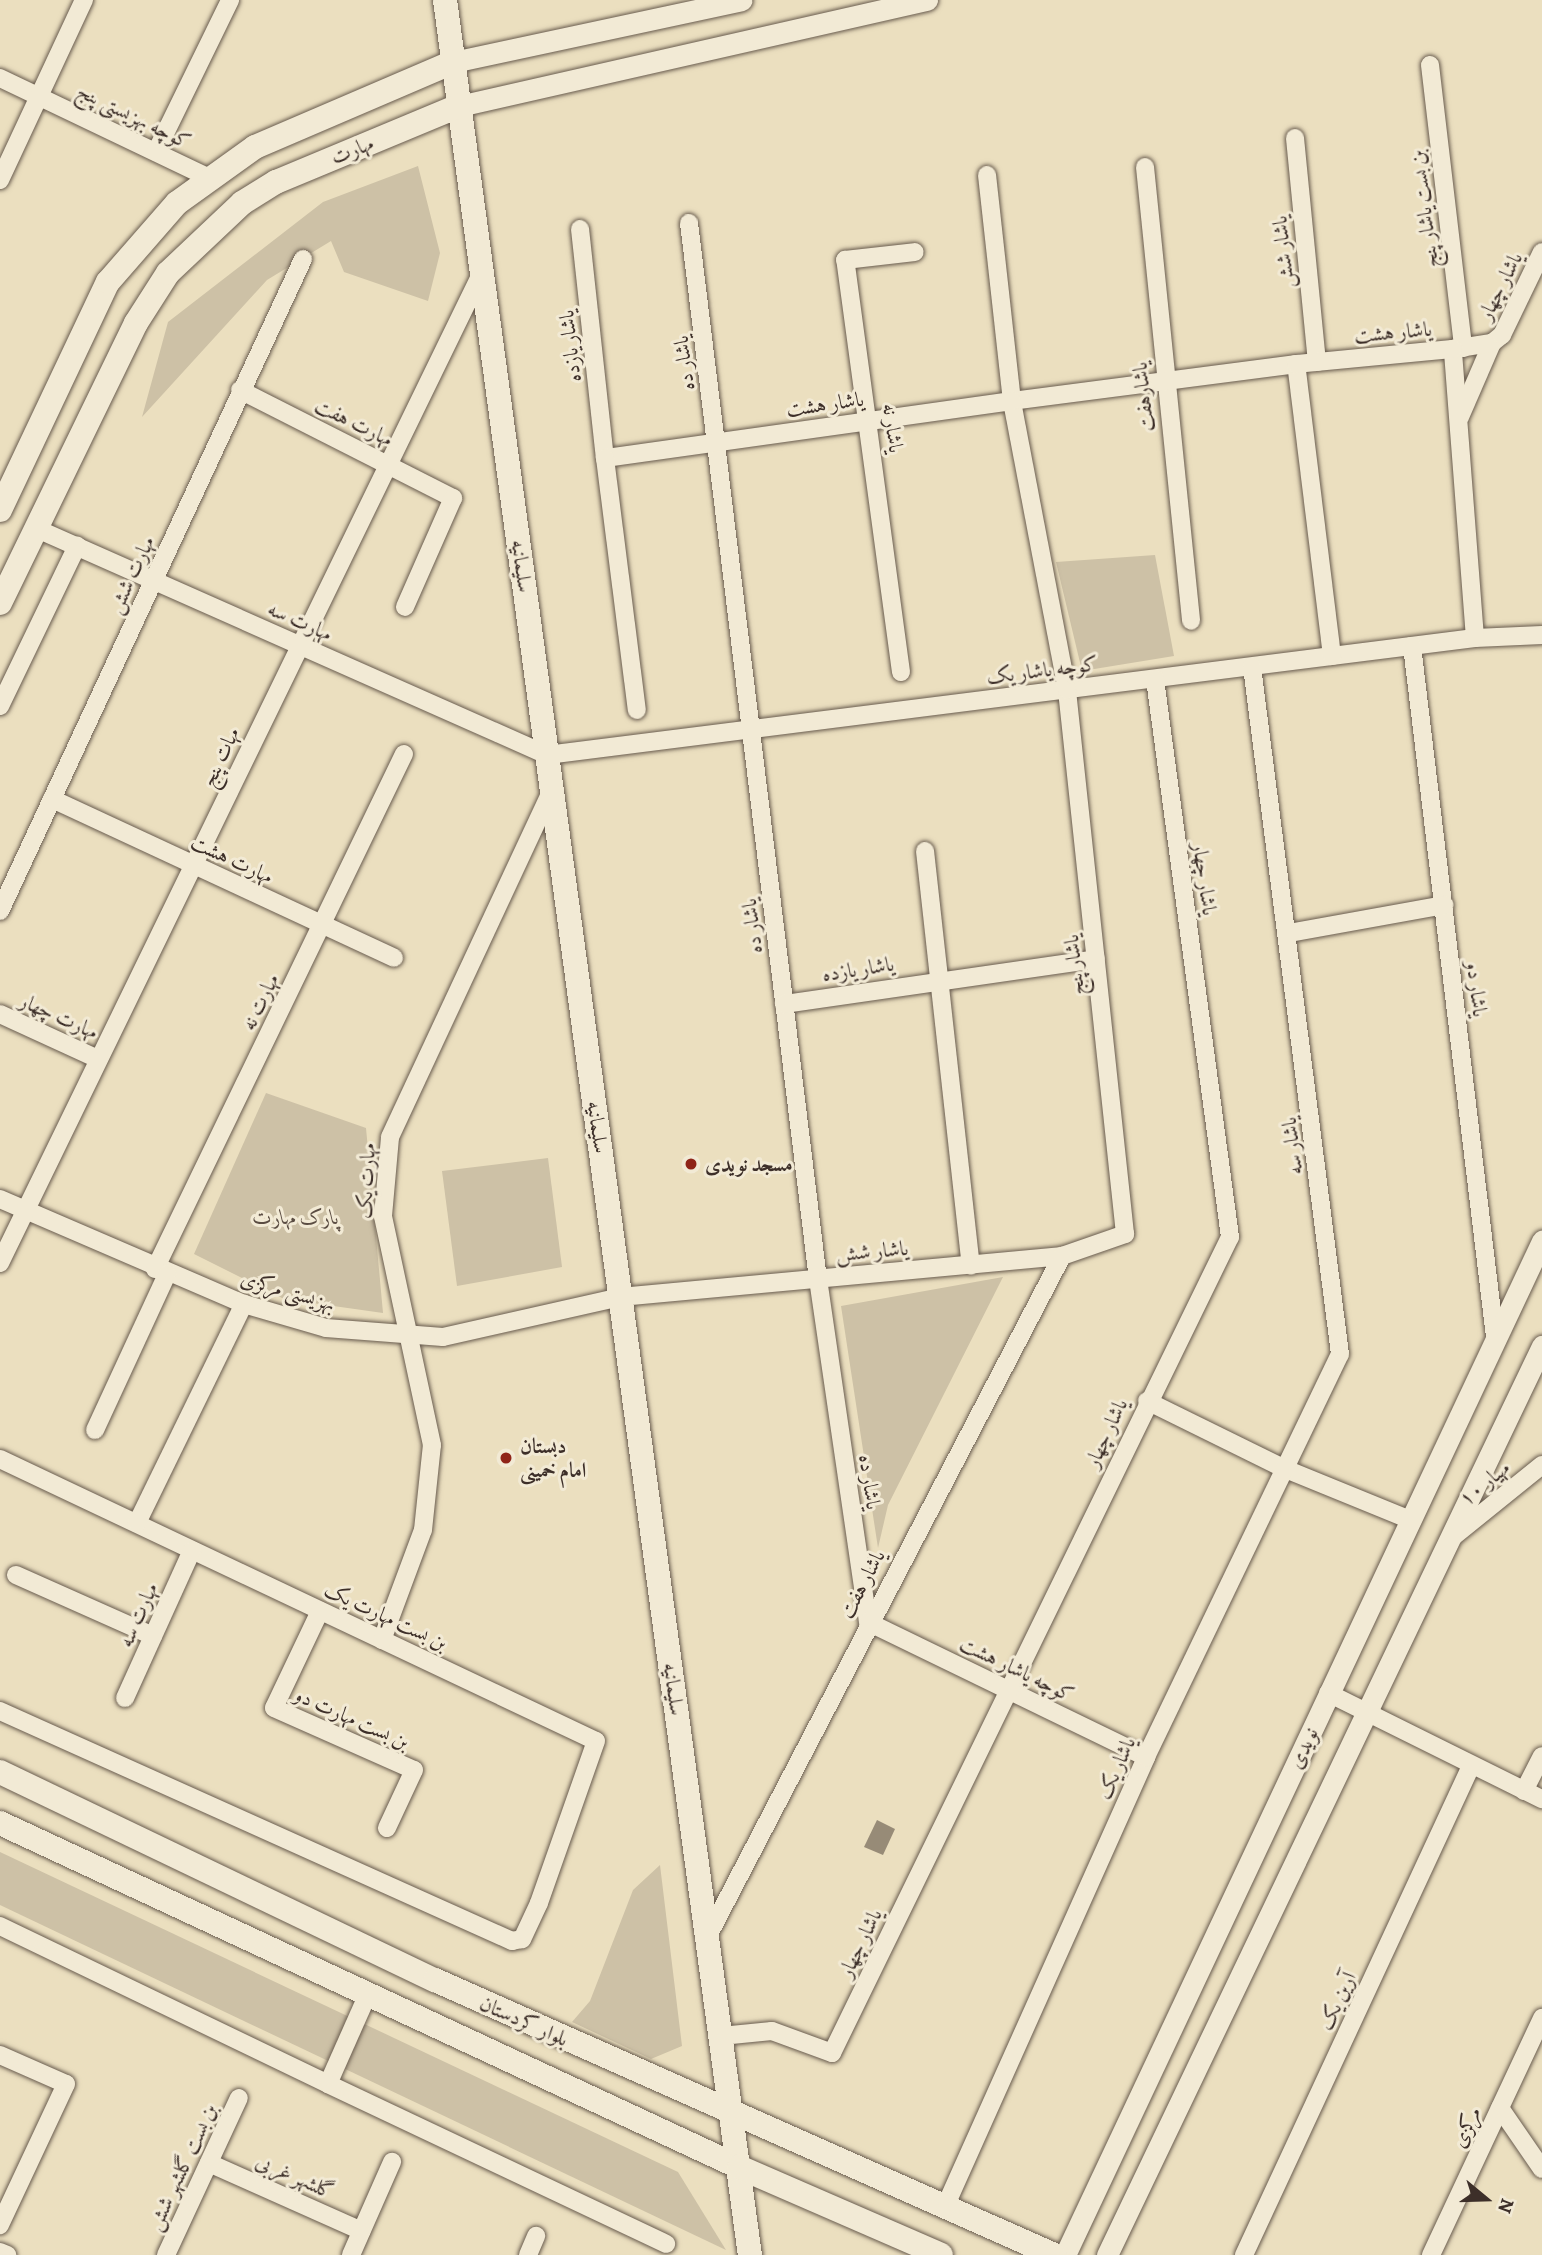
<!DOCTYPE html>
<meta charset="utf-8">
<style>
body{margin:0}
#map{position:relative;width:1542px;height:2255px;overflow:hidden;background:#ebdfbf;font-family:Alegreya,Amiri,serif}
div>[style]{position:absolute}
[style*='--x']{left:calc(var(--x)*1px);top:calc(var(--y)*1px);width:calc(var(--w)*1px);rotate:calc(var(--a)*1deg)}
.green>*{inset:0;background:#cdc1a6}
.building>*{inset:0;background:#978b77}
.roads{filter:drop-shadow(0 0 2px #685b4e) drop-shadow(0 0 2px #685b4e)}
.minor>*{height:18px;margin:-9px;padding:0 9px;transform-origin:9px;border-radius:9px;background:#f2ead5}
.tertiary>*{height:21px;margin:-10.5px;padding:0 10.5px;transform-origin:10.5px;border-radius:10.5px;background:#f2ead5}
.secondary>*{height:24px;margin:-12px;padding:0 12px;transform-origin:12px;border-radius:12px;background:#f2ead5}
.dots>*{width:19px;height:19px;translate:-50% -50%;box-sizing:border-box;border:4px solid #f2ead5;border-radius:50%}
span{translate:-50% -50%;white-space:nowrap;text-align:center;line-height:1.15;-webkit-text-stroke:6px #f2ead5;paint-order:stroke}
.street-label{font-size:21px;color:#3d2f29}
.poi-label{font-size:21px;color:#3d2f29;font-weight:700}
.left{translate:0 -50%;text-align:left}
.park-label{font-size:21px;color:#5a4c42;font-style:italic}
.north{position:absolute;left:1451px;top:2164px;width:70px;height:70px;-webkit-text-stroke:5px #f2ead5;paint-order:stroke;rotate:109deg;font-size:19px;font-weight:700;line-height:28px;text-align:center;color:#3d2f29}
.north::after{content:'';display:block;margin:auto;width:24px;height:32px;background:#3d2f29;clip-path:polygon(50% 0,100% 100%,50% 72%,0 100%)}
</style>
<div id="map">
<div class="green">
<i style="clip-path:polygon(418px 166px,440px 253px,428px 301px,344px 272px,331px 241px,267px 280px,142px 417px,168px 322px,323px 202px)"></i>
<i style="clip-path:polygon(1155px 555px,1174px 656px,1082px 671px,1056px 562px)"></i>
<i style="clip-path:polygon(266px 1093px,366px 1128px,383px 1313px,284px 1299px,194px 1254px)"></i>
<i style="clip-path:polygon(548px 1158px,562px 1267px,457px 1286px,442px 1171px)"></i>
<i style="clip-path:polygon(1003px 1277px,888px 1505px,878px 1548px,841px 1306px)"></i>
<i style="clip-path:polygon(0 1852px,678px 2172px,726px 2250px,0 1905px)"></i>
<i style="clip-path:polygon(660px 1865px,682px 2046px,651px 2059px,572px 2022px,590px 2001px,633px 1890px)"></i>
</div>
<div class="building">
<i style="clip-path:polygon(877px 1820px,895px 1829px,883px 1855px,864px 1847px)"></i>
</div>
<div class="roads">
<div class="minor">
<i style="--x:1430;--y:65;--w:285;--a:83.3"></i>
<i style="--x:0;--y:78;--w:230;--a:25.5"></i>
<i style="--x:1295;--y:138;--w:225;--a:84.4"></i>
<i style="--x:156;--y:152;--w:169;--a:-64"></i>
<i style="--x:1145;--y:167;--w:456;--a:84.2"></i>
<i style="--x:987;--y:175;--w:227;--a:83.7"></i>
<i style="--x:1012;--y:401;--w:286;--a:-7.4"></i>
<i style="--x:0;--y:180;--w:199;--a:-65"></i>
<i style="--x:689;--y:223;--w:1064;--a:83.04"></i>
<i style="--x:818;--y:1279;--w:347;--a:81.7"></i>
<i style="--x:868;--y:1622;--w:309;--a:25.9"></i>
<i style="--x:580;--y:229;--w:230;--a:83.8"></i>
<i style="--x:240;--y:390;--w:239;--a:26.9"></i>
<i style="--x:453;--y:498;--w:119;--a:113.8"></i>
<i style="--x:1460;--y:417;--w:81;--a:-66.6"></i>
<i style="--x:35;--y:528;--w:560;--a:23.91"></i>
<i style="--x:547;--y:755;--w:935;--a:-7.19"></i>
<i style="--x:1475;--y:638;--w:67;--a:-2.6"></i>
<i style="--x:1475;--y:638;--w:290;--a:-94.4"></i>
<i style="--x:1453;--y:349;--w:39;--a:-9"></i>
<i style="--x:1492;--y:343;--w:13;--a:-39"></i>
<i style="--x:1502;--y:335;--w:92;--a:-64.3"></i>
<i style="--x:1412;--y:646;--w:696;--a:83.15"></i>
<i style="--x:1332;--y:656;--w:294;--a:-97"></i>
<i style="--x:1296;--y:364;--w:158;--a:-5.5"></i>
<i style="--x:901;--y:672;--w:416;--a:-97.7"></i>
<i style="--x:845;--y:260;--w:70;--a:-6.5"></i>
<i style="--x:0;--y:706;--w:178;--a:-64.3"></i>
<i style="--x:52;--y:799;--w:377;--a:24.9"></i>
<i style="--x:925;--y:851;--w:417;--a:83.7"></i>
<i style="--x:0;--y:911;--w:719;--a:-65.07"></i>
<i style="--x:1289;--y:933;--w:158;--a:-10.2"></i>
<i style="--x:784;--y:1004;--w:315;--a:-8.2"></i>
<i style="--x:0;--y:1014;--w:108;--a:24.7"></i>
<i style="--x:0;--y:1199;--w:266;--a:23.3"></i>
<i style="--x:244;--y:1304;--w:85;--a:16.3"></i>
<i style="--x:326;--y:1328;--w:117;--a:4.4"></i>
<i style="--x:443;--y:1337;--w:182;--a:-12.7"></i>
<i style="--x:621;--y:1297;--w:443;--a:-5.3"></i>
<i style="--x:1062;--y:1256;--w:67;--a:-19.2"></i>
<i style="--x:1125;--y:1234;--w:547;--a:-96.09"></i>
<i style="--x:1067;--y:690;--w:294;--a:-100.8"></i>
<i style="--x:1012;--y:401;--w:411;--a:172"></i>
<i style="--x:605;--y:458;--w:254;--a:82.8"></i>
<i style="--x:0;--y:1263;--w:1102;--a:-64.06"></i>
<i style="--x:155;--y:1269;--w:572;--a:-64.2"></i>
<i style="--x:1147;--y:1401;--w:152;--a:26.2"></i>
<i style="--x:1283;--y:1468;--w:135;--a:22.2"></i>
<i style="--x:95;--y:1430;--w:172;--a:-65.2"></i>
<i style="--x:0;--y:1459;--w:659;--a:25.32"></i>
<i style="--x:596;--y:1741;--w:172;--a:109.4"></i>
<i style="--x:539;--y:1903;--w:40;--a:115"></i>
<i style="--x:522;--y:1939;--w:10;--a:169"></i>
<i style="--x:512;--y:1941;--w:561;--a:-155.81"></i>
<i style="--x:137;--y:1523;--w:244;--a:-64"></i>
<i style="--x:1454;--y:1536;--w:113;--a:-38.9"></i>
<i style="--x:16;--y:1575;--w:150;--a:24"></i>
<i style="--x:320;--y:1611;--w:107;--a:115.4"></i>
<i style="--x:274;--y:1708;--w:153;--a:23.9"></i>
<i style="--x:414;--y:1770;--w:64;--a:115"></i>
<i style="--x:382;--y:1640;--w:117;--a:-69.6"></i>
<i style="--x:423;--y:1530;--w:85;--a:-84"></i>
<i style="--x:432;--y:1445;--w:234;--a:-102.1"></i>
<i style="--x:383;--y:1216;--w:79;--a:-84.9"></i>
<i style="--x:390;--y:1137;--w:383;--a:-65"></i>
<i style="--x:1328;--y:1693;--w:239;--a:26.4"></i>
<i style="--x:125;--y:1698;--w:162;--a:-65.6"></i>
<i style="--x:1524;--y:1791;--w:39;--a:-63"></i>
<i style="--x:0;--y:1926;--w:364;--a:25.7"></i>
<i style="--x:328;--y:2084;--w:96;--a:-66.1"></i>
<i style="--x:708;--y:1936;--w:767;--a:-62.5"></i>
<i style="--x:721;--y:2036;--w:51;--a:-5.6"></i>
<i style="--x:772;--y:2031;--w:64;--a:20.1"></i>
<i style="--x:832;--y:2053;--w:908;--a:-64"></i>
<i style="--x:1230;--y:1237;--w:563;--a:-97.66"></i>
<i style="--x:0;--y:2055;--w:72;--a:23.7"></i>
<i style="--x:66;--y:2084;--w:156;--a:115.1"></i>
<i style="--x:328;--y:2084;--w:374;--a:25.3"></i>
<i style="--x:1500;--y:2108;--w:74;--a:55.5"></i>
<i style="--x:209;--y:2163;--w:167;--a:24"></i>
<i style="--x:945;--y:2207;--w:493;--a:-65.9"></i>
<i style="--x:1146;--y:1757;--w:447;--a:-64.3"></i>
<i style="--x:1340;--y:1354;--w:693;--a:-97.3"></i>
<i style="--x:0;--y:2252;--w:8;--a:23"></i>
<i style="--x:166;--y:2255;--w:173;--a:-65.1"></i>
<i style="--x:351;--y:2255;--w:102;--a:-66.2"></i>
<i style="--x:528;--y:2255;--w:21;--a:-67"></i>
<i style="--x:1244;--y:2255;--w:539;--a:-65.1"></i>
<i style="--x:1431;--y:2255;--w:262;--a:-64.9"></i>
</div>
<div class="tertiary">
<i style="--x:453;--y:62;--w:295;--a:-12.1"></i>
<i style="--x:459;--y:106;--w:480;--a:-12.8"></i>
<i style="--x:1065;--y:2255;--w:1121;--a:-64.81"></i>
<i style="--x:1107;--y:2255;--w:1008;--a:-64.43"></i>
</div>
<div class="secondary">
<i style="--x:445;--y:0;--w:2276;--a:82.3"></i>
<i style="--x:0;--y:510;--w:252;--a:-64.7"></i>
<i style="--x:108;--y:282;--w:105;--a:-48.9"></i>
<i style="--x:177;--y:203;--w:96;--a:-35.7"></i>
<i style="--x:255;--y:147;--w:215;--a:-23.2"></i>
<i style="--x:0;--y:603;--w:311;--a:-64.1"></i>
<i style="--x:136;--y:323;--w:59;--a:-57.4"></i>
<i style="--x:168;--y:273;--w:102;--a:-43.4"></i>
<i style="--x:242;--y:203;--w:40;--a:-32"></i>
<i style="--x:276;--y:182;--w:198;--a:-22.6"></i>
<i style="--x:0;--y:1772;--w:482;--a:25.6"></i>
<i style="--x:435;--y:1980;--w:677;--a:23.95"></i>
<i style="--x:0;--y:1823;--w:815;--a:24.96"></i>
<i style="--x:739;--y:2167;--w:220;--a:23.5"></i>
</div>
</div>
<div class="dots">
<i style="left:691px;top:1164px;background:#8f2418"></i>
<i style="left:506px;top:1458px;background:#8f2418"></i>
</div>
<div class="street-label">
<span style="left:134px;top:116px;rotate:26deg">کوچه بهزیستی پنج</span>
<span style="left:352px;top:150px;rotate:-22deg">مهارت</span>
<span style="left:1424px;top:209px;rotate:-97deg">بن بست یاشار پنج</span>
<span style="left:1283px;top:252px;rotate:-96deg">یاشار شش</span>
<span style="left:1500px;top:286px;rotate:-63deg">یاشار چهار</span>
<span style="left:1393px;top:332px;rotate:-5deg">یاشار هشت</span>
<span style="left:570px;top:346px;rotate:-96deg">یاشار یازده</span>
<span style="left:684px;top:363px;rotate:-97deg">یاشار ده</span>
<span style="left:1143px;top:397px;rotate:-96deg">یاشارهفت</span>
<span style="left:825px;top:404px;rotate:-8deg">یاشار هشت</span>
<span style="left:354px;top:422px;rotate:26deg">مهارت هفت</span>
<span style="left:893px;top:428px;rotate:82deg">یاشار نه</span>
<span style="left:522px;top:566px;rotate:82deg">سلیمانیه</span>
<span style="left:131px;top:575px;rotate:-65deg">مهارت شش</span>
<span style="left:300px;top:621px;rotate:24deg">مهارت سه</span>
<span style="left:1042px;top:670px;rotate:-7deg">کوچه یاشار یک</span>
<span style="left:220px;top:757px;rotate:-64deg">مهات پنج</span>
<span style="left:232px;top:859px;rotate:25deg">مهارت هشت</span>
<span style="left:1205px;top:879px;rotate:82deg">یاشار چهار</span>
<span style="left:752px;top:926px;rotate:-97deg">یاشار ده</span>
<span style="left:1074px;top:965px;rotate:-96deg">یاشار پنج</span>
<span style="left:858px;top:969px;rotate:-9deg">یاشار یازده</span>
<span style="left:1477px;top:989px;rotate:83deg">یاشار دو</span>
<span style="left:260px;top:1002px;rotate:-64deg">مهارت نه</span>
<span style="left:59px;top:1016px;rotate:24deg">مهارت چهار</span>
<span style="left:598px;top:1127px;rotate:82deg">سلیمانیه</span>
<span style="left:1292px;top:1146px;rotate:-97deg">یاشار سه</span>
<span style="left:366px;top:1181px;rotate:-87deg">مهارت یک</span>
<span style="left:872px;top:1251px;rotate:-5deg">یاشار شش</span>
<span style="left:288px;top:1291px;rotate:16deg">بهزیستی مرکزی</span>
<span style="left:1106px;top:1433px;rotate:-65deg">یاشار چهار</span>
<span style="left:870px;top:1482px;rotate:82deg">یاشار ده</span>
<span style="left:1484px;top:1483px;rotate:-39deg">مهیار ۱۰</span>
<span style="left:862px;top:1584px;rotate:-62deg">یاشار هفت</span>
<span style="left:138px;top:1615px;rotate:-66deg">مهارت سه</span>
<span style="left:386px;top:1616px;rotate:25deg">بن بست مهارت یک</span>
<span style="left:1017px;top:1669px;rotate:26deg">کوچه یاشار هشت</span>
<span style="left:674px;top:1689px;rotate:82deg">سلیمانیه</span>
<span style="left:352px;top:1718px;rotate:24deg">بن بست مهارت دو</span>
<span style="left:1303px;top:1748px;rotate:-65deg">نویدی</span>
<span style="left:1116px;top:1768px;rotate:-66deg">یاشار یک</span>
<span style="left:860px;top:1943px;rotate:-64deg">یاشار چهار</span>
<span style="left:1337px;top:2001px;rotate:-65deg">آرین یک</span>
<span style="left:524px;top:2021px;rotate:24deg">بلوار کردستان</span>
<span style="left:1466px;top:2127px;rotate:-65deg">مرکزی</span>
<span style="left:182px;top:2167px;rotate:-65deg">بن بست گلشهر شش</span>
<span style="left:295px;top:2176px;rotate:24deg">گلشهر غربی</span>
</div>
<div class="poi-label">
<span class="left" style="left:705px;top:1164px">مسجد نویدی</span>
<span class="left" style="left:520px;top:1458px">دبستان<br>امام خمینی</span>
</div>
<div class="park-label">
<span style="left:296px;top:1217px">پارک مهارت</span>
</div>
<div class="north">N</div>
</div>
